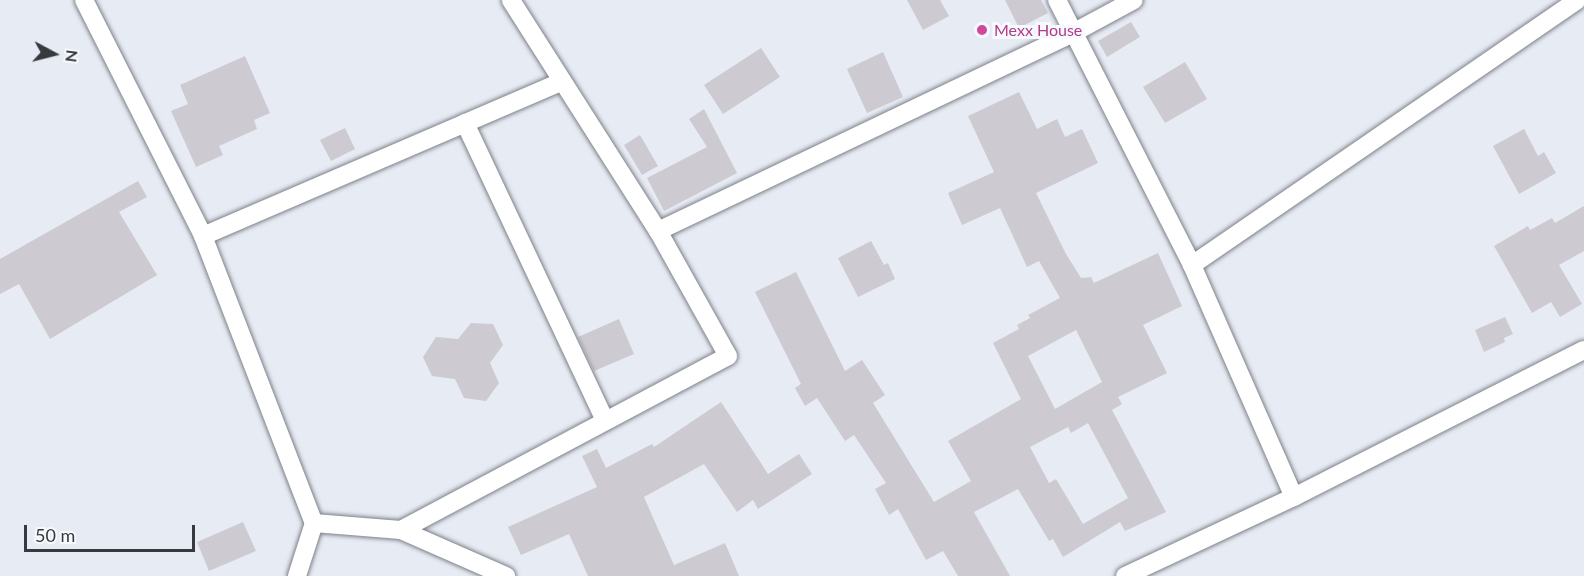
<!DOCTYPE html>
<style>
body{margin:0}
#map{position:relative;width:1584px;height:576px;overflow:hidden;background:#e7ebf4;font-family:Lato,sans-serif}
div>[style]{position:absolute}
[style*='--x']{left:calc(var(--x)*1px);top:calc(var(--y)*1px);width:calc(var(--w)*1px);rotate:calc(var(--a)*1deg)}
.building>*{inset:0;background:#cecad2}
.roads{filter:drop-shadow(0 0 2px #7d8188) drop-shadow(0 0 2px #7d8188)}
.street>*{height:18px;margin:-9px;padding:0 9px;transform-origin:9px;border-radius:9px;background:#fff}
.dots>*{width:16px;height:16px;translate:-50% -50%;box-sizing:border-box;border:3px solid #f6f9fe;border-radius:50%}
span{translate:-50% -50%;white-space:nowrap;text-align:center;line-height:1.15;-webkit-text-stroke:6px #f6f9fe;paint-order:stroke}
.hotel-label{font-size:16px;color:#b23c85}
.left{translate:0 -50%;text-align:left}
.north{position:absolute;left:24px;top:24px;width:60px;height:60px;-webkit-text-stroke:4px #f6f9fe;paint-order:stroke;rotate:97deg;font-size:16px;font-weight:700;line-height:24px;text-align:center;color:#37393c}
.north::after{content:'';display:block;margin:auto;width:21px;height:27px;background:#37393c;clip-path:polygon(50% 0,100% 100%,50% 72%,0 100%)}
.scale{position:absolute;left:24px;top:525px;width:171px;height:27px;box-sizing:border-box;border:3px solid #37393c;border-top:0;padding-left:8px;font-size:18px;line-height:21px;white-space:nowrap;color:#37393c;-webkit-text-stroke:4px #f6f9fe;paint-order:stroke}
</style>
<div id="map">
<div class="building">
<i style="clip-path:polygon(907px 0,940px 0,949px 16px,923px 30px)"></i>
<i style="clip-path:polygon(1005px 0,1041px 0,1048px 13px,1019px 28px)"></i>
<i style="clip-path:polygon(1131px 22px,1140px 37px,1107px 57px,1098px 41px)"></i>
<i style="clip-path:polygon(761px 48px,780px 77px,723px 114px,704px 85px)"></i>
<i style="clip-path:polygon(883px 52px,903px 97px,867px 113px,847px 69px)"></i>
<i style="clip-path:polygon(245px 56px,270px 113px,254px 120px,257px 129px,219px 146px,223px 155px,196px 167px,171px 111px,188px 104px,180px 85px)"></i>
<i style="clip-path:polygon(1185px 62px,1207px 99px,1165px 123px,1143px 87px)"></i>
<i style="clip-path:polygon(evenodd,1019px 92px,1037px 129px,1057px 119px,1065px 137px,1082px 129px,1098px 163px,1036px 193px,1066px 254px,1081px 278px,1091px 277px,1094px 283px,1158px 253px,1182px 306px,1143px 325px,1167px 373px,1118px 397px,1122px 404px,1112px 410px,1166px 512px,1125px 531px,1120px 522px,1063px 557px,1053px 539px,1049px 541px,1018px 489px,974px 512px,1010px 576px,958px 576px,943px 551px,926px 560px,898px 509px,889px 515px,875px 489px,886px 483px,854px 435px,845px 441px,817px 398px,805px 406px,795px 388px,801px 384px,755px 292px,796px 272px,845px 371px,862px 360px,885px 395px,873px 403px,934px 502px,971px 481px,948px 441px,1021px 399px,993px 343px,1019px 329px,1017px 325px,1030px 318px,1028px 315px,1060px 298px,1039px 261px,1027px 267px,1000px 208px,962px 225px,948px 193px,994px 172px,968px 116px,1019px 92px,1076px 330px,1102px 382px,1055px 409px,1028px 356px,1076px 330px,1019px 92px,1088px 423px,1128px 498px,1083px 524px,1056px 479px,1049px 483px,1030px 447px,1068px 427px,1071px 433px,1088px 423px)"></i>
<i style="clip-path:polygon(704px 109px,737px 173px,664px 211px,647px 178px,707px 147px,689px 119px)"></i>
<i style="clip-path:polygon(345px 128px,355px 149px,331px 161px,320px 140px)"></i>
<i style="clip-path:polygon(1524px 129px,1538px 156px,1544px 152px,1556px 173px,1519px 194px,1493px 146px)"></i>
<i style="clip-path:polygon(640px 135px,658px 166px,642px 175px,624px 145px)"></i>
<i style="clip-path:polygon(138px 181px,147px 197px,119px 212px,157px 275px,50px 339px,19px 284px,0 294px,0 259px)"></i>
<i style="clip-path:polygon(1584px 206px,1584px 251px,1559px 265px,1582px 304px,1560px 317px,1551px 302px,1532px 313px,1494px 246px,1528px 226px,1530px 230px,1552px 218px,1555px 223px)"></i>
<i style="clip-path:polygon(871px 241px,884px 265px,888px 263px,895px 279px,858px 297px,838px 258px)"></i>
<i style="clip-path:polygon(1505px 317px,1513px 334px,1504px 338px,1505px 342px,1484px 352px,1475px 330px)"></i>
<i style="clip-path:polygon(619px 319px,634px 354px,594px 371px,578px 337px)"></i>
<i style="clip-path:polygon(471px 323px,493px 324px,503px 345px,490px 363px,499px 383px,486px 401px,464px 398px,455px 379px,432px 376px,423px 357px,436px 337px,458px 339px)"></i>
<i style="clip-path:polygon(721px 402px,768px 474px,799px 454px,812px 474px,758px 509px,753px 500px,737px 512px,704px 464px,644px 497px,674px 565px,725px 543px,739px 576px,588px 576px,569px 534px,521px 555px,508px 527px,597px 487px,582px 456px,597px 449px,606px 468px,652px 444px,654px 447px)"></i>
<i style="clip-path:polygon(243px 522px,256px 551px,209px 571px,197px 542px)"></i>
</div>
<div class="roads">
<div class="street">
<i style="--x:84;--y:0;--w:264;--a:63.2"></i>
<i style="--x:203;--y:236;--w:308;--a:68.9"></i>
<i style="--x:314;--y:523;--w:56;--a:107.8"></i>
<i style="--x:1057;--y:0;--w:297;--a:63"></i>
<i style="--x:1192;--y:265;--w:253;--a:66.3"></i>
<i style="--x:465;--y:123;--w:328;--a:64.8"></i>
<i style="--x:658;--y:231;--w:460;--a:-25.5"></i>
<i style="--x:1073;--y:33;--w:69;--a:-28.4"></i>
<i style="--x:203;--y:236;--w:390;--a:-23.3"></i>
<i style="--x:1192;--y:265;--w:467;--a:-34.5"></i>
<i style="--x:314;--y:523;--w:87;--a:4.6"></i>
<i style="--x:401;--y:530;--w:115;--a:23.7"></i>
<i style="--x:401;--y:530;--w:370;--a:-28"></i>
<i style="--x:728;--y:356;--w:143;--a:-119.2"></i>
<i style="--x:658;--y:231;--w:274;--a:-122.5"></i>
<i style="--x:1125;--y:576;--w:187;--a:-25.1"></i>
<i style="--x:1294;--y:497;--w:325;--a:-26.9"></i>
</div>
</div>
<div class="dots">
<i style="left:982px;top:30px;background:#d1479c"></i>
</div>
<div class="hotel-label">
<span class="left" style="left:994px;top:30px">Mexx House</span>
</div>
<div class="north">N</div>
<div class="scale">50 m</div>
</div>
